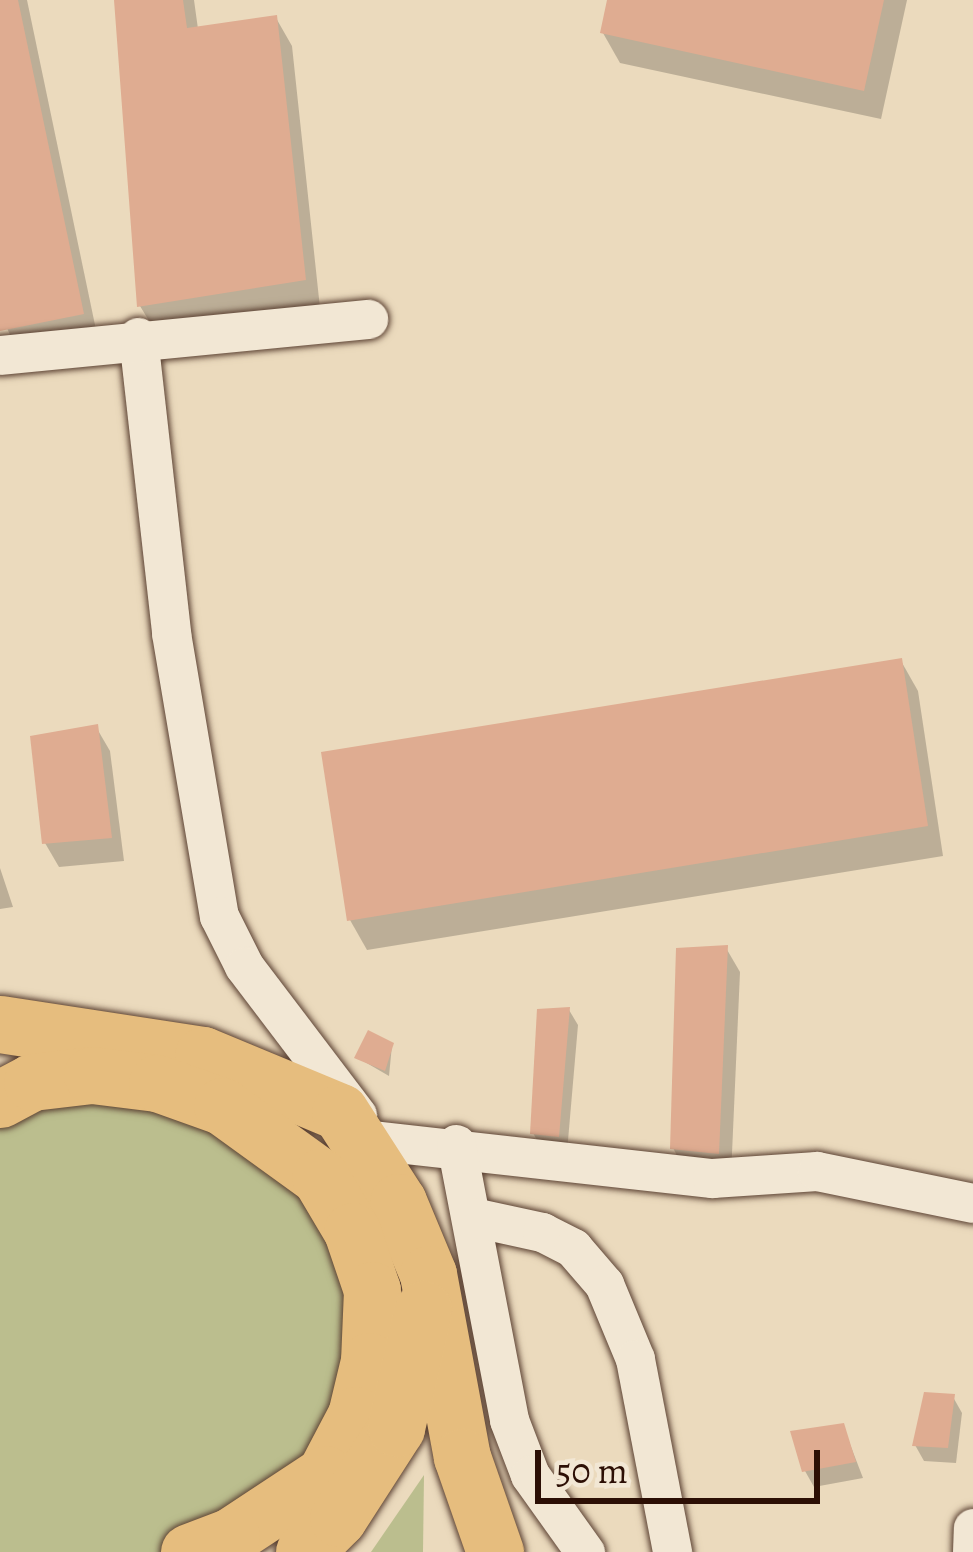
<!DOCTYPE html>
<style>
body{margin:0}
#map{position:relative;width:973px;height:1552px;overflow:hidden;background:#ebdabd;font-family:Alegreya,serif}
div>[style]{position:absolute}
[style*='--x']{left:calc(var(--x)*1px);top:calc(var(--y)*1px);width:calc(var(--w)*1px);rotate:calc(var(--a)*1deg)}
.green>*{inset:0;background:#bbbe8e}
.shadow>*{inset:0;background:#0003}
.building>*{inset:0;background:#dfac91}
.roads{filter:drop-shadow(0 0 3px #5c4233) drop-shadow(0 0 3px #5c4233)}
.minor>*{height:39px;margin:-19.5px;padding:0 19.5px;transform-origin:19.5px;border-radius:19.5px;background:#f2e7d4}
.highway>*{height:57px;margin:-28.5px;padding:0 28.5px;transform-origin:28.5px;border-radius:28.5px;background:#e6bd7e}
span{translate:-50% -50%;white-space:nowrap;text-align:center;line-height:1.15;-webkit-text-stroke:12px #f2e7d4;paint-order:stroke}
.scale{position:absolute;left:535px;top:1450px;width:285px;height:54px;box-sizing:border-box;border:6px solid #2c0f05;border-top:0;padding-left:15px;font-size:36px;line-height:42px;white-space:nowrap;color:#2c0f05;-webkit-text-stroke:9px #f2e7d4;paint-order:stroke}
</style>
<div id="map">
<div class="green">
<i style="clip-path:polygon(153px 1091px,293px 1177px,339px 1253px,351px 1329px,345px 1406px,222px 1552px,0 1552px,0 1118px,35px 1095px)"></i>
<i style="clip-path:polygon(424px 1475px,423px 1552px,371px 1552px)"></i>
</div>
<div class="shadow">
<i style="clip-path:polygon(0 0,27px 0,99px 344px,22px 359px,0 314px)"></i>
<i style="clip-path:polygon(116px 0,194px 0,198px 29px,276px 18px,292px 46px,320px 308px,157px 334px,140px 306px)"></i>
<i style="clip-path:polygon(610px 0,907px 0,881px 119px,620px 63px,603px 33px)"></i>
<i style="clip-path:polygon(901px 661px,918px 691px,943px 856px,367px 950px,350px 920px)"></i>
<i style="clip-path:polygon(96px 727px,110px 751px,124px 861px,59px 867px,45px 843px)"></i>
<i style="clip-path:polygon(0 868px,13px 907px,0 909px)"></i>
<i style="clip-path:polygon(726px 948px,740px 972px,731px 1176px,686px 1172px,673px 1148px)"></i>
<i style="clip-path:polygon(569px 1010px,578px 1025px,567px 1152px,542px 1149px,533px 1133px)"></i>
<i style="clip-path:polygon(392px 1045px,389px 1076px,358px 1058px)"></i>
<i style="clip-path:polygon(953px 1397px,962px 1413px,956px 1463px,924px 1461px,915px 1445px)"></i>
<i style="clip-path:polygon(843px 1426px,863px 1478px,814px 1487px,805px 1471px)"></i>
</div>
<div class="building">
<i style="clip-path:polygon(0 0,18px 0,84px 314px,0 331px)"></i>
<i style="clip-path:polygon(114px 0,183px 0,187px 28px,277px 15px,306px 280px,137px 307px)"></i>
<i style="clip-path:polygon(607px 0,884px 0,864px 91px,600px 33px)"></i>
<i style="clip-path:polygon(902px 658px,928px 826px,347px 921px,321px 752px)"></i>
<i style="clip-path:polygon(98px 724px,112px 838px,42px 844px,30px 736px)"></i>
<i style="clip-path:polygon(728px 945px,719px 1154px,670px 1149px,676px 948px)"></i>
<i style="clip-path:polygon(570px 1007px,559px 1137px,530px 1134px,537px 1009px)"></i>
<i style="clip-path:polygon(368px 1030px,394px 1043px,385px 1071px,354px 1058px)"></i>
<i style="clip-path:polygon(924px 1392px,955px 1394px,948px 1448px,912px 1446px)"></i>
<i style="clip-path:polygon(844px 1423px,856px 1462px,802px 1472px,790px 1431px)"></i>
</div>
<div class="roads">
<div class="minor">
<i style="--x:138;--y:337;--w:298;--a:83.6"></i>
<i style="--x:171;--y:633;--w:287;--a:80.4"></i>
<i style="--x:219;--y:916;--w:56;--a:63.4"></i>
<i style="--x:244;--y:966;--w:187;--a:52.8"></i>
<i style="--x:0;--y:355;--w:370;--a:-5.6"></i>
<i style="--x:362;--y:1139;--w:352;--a:6.4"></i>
<i style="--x:712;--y:1178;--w:105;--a:-3.8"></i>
<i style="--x:817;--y:1171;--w:159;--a:11.6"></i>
<i style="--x:456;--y:1144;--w:281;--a:79.1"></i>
<i style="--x:509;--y:1420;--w:59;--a:69.1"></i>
<i style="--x:530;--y:1475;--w:95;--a:54.5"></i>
<i style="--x:473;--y:1217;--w:71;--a:12.3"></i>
<i style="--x:542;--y:1232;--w:35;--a:27"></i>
<i style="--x:573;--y:1248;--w:48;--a:49.3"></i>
<i style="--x:604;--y:1284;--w:81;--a:67.5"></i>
<i style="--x:635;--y:1359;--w:197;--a:79.1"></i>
<i style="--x:972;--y:1552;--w:24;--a:-88"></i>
</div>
<div class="highway">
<i style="--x:0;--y:1024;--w:205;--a:8.7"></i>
<i style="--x:203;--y:1055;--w:148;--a:22.6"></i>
<i style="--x:340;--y:1112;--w:107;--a:57.2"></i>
<i style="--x:398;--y:1202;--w:78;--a:67.4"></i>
<i style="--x:428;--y:1274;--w:186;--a:79.5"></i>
<i style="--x:462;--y:1457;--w:101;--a:70.8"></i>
<i style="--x:0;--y:1099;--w:36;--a:-28"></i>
<i style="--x:32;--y:1082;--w:60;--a:-6.7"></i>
<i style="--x:92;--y:1075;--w:65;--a:7"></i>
<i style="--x:157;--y:1083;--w:69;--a:19.5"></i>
<i style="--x:222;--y:1106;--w:121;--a:35.9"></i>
<i style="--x:320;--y:1177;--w:63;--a:59.3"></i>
<i style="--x:352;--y:1231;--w:62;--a:71.3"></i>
<i style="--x:372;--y:1290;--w:71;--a:92.4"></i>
<i style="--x:369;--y:1361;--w:56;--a:103.5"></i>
<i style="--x:356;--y:1415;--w:67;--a:117.7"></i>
<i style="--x:325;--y:1474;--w:113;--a:146.6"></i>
<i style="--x:231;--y:1536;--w:45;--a:159.1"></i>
<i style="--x:304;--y:1552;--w:48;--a:-45"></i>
<i style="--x:338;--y:1518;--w:107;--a:-57.2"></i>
<i style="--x:396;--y:1428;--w:122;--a:-77.2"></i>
</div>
</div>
<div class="scale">50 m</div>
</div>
